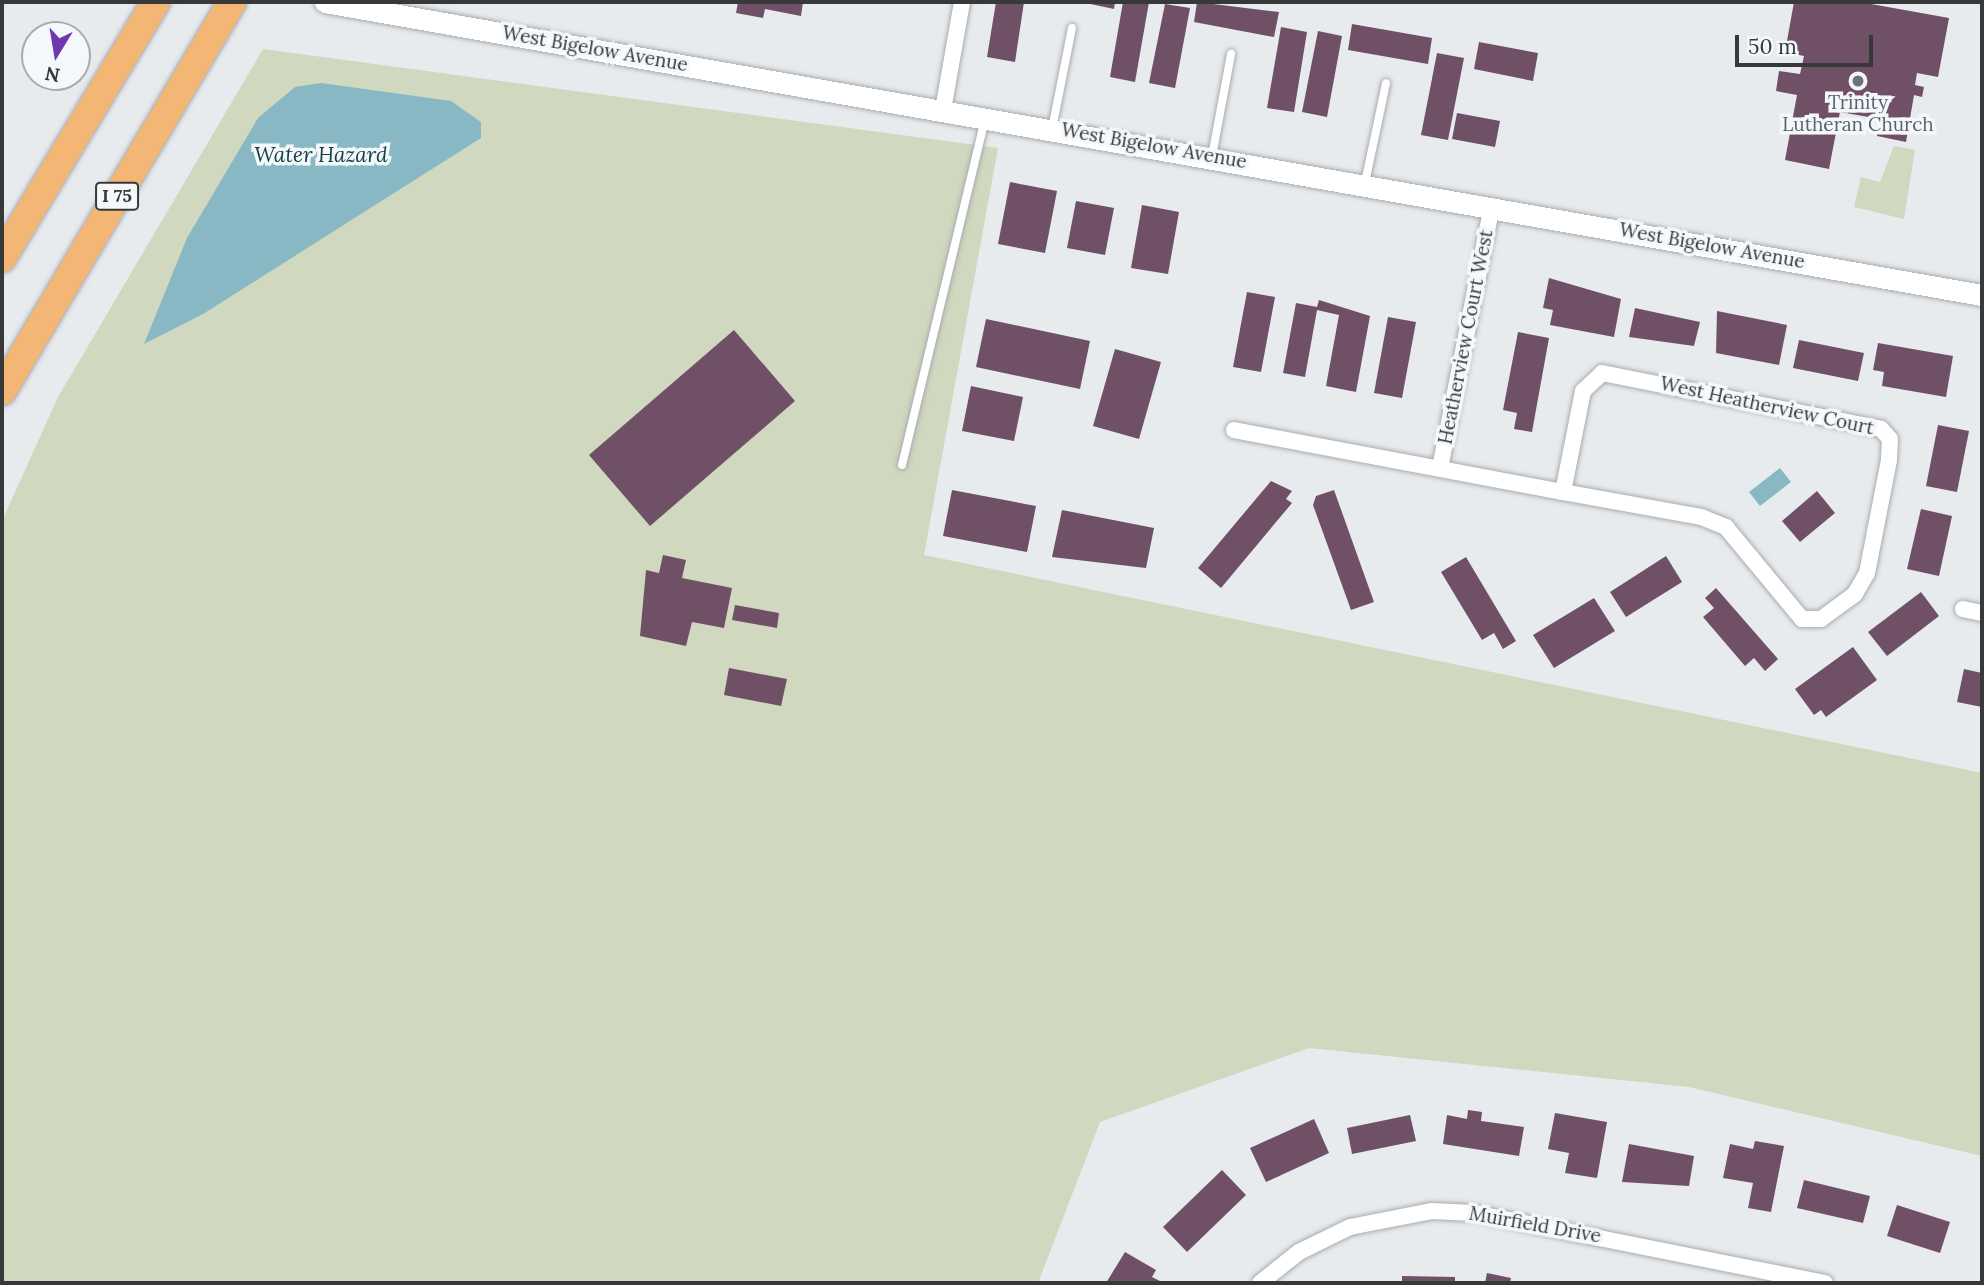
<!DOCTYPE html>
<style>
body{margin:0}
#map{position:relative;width:1984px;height:1285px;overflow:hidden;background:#e7ebee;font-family:Lora,serif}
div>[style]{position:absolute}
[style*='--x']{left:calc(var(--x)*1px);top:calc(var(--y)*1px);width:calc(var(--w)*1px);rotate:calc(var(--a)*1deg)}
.green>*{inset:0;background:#d0d8bf}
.water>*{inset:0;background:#87b8c3}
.building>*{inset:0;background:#705066}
.roads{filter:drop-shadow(0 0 2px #a9acaf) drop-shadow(0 0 2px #a9acaf)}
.lane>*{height:8px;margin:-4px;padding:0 4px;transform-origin:4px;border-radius:4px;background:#fff}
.street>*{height:16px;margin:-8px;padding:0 8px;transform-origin:8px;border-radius:8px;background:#fff}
.secondary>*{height:21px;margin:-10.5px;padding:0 10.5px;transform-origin:10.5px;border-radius:10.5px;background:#fff}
.highway>*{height:28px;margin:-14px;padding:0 14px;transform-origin:14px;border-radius:14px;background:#f3b675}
.dots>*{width:19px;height:19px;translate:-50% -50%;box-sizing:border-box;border:4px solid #f5f8fb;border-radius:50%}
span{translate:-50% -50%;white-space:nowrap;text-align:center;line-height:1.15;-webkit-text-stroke:7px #f5f8fb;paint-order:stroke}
.shield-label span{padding:2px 5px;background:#f5f8fb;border:2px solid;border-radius:5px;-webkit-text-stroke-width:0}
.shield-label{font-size:18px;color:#373839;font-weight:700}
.street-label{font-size:19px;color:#373839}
.worship-label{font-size:19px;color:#5b616d}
.water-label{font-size:21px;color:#134049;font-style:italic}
.frame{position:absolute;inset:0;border:4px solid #373839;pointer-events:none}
.north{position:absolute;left:21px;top:21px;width:70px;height:70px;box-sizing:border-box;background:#f5f8fb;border:2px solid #a9abad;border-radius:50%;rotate:191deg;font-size:19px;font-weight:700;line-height:28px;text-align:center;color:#373839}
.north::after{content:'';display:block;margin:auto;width:24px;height:32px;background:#6e38af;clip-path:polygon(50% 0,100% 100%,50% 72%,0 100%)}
.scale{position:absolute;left:1735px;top:35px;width:138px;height:32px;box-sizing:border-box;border:4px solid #373839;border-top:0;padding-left:9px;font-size:21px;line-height:24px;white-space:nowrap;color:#373839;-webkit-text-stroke:5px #f5f8fb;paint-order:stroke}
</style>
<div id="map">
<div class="green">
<i style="clip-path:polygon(263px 49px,998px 148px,924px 555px,1982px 773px,1982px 1156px,1689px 1087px,1309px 1048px,1100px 1122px,1038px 1283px,2px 1283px,2px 521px,58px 397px)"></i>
<i style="clip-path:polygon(1894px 146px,1915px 150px,1904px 219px,1854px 207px,1861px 177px,1880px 182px)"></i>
</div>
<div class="water">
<i style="clip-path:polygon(321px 83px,451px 101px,481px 122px,481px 138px,203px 314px,144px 344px,187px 238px,258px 118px,295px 87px)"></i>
<i style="clip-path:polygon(1780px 468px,1791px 482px,1760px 506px,1749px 492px)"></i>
</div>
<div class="building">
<i style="clip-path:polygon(738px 2px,803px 2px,801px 16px,765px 9px,763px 18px,736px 13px)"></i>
<i style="clip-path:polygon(996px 2px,1024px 2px,1015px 62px,987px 57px)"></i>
<i style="clip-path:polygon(1081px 2px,1115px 2px,1114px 9px)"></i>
<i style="clip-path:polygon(1123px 2px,1149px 2px,1135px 82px,1110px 77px)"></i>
<i style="clip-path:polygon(1197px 2px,1279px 12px,1274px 37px,1194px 22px)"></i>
<i style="clip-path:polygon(1794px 2px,1860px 2px,1949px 18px,1938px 77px,1917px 73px,1915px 85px,1924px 87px,1922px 97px,1914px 95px,1906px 142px,1877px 136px,1880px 119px,1840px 112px,1829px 169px,1785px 160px,1797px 95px,1776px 91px,1779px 71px,1800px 74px,1804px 56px,1785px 52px)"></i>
<i style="clip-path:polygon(1165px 4px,1190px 8px,1175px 88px,1149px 83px)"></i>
<i style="clip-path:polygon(1352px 24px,1432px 38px,1428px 64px,1348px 50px)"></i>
<i style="clip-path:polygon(1281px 27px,1307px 32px,1294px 112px,1267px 108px)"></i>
<i style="clip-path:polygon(1318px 31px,1342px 36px,1327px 117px,1302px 112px)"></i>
<i style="clip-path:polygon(1479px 42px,1538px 53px,1533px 81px,1474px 69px)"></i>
<i style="clip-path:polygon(1437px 53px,1464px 58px,1448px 140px,1421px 135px)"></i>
<i style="clip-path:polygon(1457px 113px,1500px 121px,1495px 147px,1452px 139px)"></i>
<i style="clip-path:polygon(1010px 182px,1057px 191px,1045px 253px,998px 244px)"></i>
<i style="clip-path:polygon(1076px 201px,1114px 208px,1105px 255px,1067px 248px)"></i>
<i style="clip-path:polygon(1142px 205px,1179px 212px,1168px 274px,1131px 268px)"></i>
<i style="clip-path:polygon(1549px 278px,1621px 299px,1614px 337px,1550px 325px,1553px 310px,1543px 308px)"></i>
<i style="clip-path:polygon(1247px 292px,1275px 297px,1261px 372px,1233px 367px)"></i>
<i style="clip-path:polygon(1319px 300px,1370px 316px,1356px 392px,1326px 386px,1339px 315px,1317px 310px,1305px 377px,1283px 373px,1296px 303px,1317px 307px)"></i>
<i style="clip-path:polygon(1635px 308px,1700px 322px,1694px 346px,1629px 337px)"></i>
<i style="clip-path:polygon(1717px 311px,1787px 325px,1779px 365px,1716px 353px)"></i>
<i style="clip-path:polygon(1388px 317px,1416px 322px,1402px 398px,1374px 393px)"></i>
<i style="clip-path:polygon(986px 319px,1090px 341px,1080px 389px,976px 367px)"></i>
<i style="clip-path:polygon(734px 330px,795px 401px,650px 526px,589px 455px)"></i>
<i style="clip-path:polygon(1518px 332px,1549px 338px,1532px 432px,1514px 429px,1517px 413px,1503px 410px)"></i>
<i style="clip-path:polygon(1799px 340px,1864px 353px,1858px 381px,1793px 368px)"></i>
<i style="clip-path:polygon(1878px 343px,1953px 356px,1946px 397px,1882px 386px,1884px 372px,1873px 370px)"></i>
<i style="clip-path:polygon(1115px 349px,1161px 362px,1139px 439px,1093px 426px)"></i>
<i style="clip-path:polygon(971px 386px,1023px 397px,1014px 441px,962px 431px)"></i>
<i style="clip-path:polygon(1938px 425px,1969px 431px,1957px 492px,1926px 486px)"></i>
<i style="clip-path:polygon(1271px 481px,1292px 491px,1286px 499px,1292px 503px,1221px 588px,1198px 568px)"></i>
<i style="clip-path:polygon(952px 490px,1036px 506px,1027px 552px,943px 536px)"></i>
<i style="clip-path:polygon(1334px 490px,1374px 602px,1351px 610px,1313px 505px,1316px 496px)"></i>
<i style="clip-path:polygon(1817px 491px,1835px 513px,1800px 542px,1782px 521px)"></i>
<i style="clip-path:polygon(1921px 509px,1952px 516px,1939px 576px,1907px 569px)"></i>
<i style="clip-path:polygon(1062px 510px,1154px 528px,1146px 568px,1052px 557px)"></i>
<i style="clip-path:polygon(663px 555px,686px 560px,682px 578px,732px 588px,724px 628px,692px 622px,686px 646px,640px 636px,646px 570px,659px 573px)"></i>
<i style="clip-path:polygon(1666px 556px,1682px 582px,1626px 617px,1610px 592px)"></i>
<i style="clip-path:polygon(1466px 557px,1516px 641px,1503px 649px,1494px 633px,1482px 640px,1441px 572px)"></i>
<i style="clip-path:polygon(1716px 588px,1778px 659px,1765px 671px,1754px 658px,1745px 666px,1703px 617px,1714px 608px,1705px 598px)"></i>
<i style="clip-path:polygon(1921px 592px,1939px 616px,1887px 656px,1868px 632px)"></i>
<i style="clip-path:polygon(1594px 598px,1615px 631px,1554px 668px,1533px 635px)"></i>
<i style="clip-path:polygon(735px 605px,779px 613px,777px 628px,732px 620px)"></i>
<i style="clip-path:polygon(1853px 647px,1877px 680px,1826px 717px,1821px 710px,1814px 715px,1795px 689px)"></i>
<i style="clip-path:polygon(729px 668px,787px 679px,781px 706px,724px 695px)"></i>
<i style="clip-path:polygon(1964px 669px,1982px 673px,1982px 707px,1957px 702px)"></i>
<i style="clip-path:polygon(1468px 1110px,1482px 1112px,1481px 1121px,1524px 1127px,1519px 1156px,1443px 1144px,1447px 1115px,1467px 1119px)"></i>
<i style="clip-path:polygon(1555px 1113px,1607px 1122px,1597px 1178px,1565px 1173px,1569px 1153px,1548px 1149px)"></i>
<i style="clip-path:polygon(1410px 1115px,1416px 1141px,1352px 1154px,1347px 1128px)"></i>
<i style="clip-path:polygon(1314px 1119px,1329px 1153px,1266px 1182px,1250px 1148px)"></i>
<i style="clip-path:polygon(1755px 1141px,1784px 1146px,1771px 1212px,1748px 1208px,1753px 1183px,1723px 1178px,1730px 1144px,1753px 1149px)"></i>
<i style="clip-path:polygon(1629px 1144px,1694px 1156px,1689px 1186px,1622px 1182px)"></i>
<i style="clip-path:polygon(1222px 1170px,1246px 1195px,1187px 1252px,1163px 1227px)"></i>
<i style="clip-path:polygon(1804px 1180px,1870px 1196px,1863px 1223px,1797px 1208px)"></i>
<i style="clip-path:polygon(1897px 1205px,1950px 1222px,1940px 1253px,1887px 1236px)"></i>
<i style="clip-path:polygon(1125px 1252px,1156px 1270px,1152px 1277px,1164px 1283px,1106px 1283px)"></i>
<i style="clip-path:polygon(1487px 1273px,1511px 1278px,1510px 1283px,1485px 1283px)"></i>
<i style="clip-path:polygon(1402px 1276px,1455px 1277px,1455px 1283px,1402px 1283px)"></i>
</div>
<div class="roads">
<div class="lane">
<i style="--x:1052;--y:129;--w:103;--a:-78.8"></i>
<i style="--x:1212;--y:156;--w:104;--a:-79.4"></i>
<i style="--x:1365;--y:183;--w:102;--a:-78.1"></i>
<i style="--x:902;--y:465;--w:355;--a:-76.5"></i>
</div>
<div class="street">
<i style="--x:943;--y:110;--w:110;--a:-80"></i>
<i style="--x:1602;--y:373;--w:285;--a:11.3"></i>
<i style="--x:1881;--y:429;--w:13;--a:48"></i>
<i style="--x:1890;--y:439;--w:21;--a:93"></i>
<i style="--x:1889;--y:460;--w:115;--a:101"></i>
<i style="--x:1867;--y:573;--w:24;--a:120"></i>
<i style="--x:1855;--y:594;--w:42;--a:143.7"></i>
<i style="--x:1821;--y:619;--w:19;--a:180"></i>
<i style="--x:1802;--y:619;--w:119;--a:-129.6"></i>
<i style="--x:1726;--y:527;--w:27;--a:-158"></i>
<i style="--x:1701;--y:517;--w:140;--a:-169.7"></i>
<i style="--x:1563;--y:492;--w:103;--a:-78.8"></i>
<i style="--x:1583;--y:391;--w:26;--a:-43"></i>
<i style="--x:1234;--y:430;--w:335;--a:10.7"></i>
<i style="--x:1440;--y:468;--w:267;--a:-78.8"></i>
<i style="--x:1963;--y:609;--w:19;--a:12"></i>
<i style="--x:1260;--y:1283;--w:50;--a:-38.5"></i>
<i style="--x:1299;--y:1252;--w:57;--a:-26.1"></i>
<i style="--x:1350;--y:1227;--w:84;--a:-11"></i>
<i style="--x:1432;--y:1211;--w:42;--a:2.7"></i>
<i style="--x:1474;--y:1213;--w:358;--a:11.3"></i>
</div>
<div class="secondary">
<i style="--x:325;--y:2;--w:1683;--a:10.03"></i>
</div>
<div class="highway">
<i style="--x:2;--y:258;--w:299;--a:-59"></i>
<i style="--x:2;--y:391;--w:452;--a:-59.4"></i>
</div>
</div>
<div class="dots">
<i style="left:1858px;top:81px;background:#6b7280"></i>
</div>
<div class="shield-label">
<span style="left:117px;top:196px">I 75</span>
</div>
<div class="street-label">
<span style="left:595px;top:49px;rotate:10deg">West Bigelow Avenue</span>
<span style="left:1154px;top:146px;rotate:10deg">West Bigelow Avenue</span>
<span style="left:1712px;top:246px;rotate:10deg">West Bigelow Avenue</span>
<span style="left:1466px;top:337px;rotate:-79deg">Heatherview Court West</span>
<span style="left:1767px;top:406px;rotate:12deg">West Heatherview Court</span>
<span style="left:1535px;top:1225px;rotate:10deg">Muirfield Drive</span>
</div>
<div class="worship-label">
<span style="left:1858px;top:114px">Trinity<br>Lutheran Church</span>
</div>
<div class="water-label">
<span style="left:321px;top:155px">Water Hazard</span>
</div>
<div class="frame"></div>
<div class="north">N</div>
<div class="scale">50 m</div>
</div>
